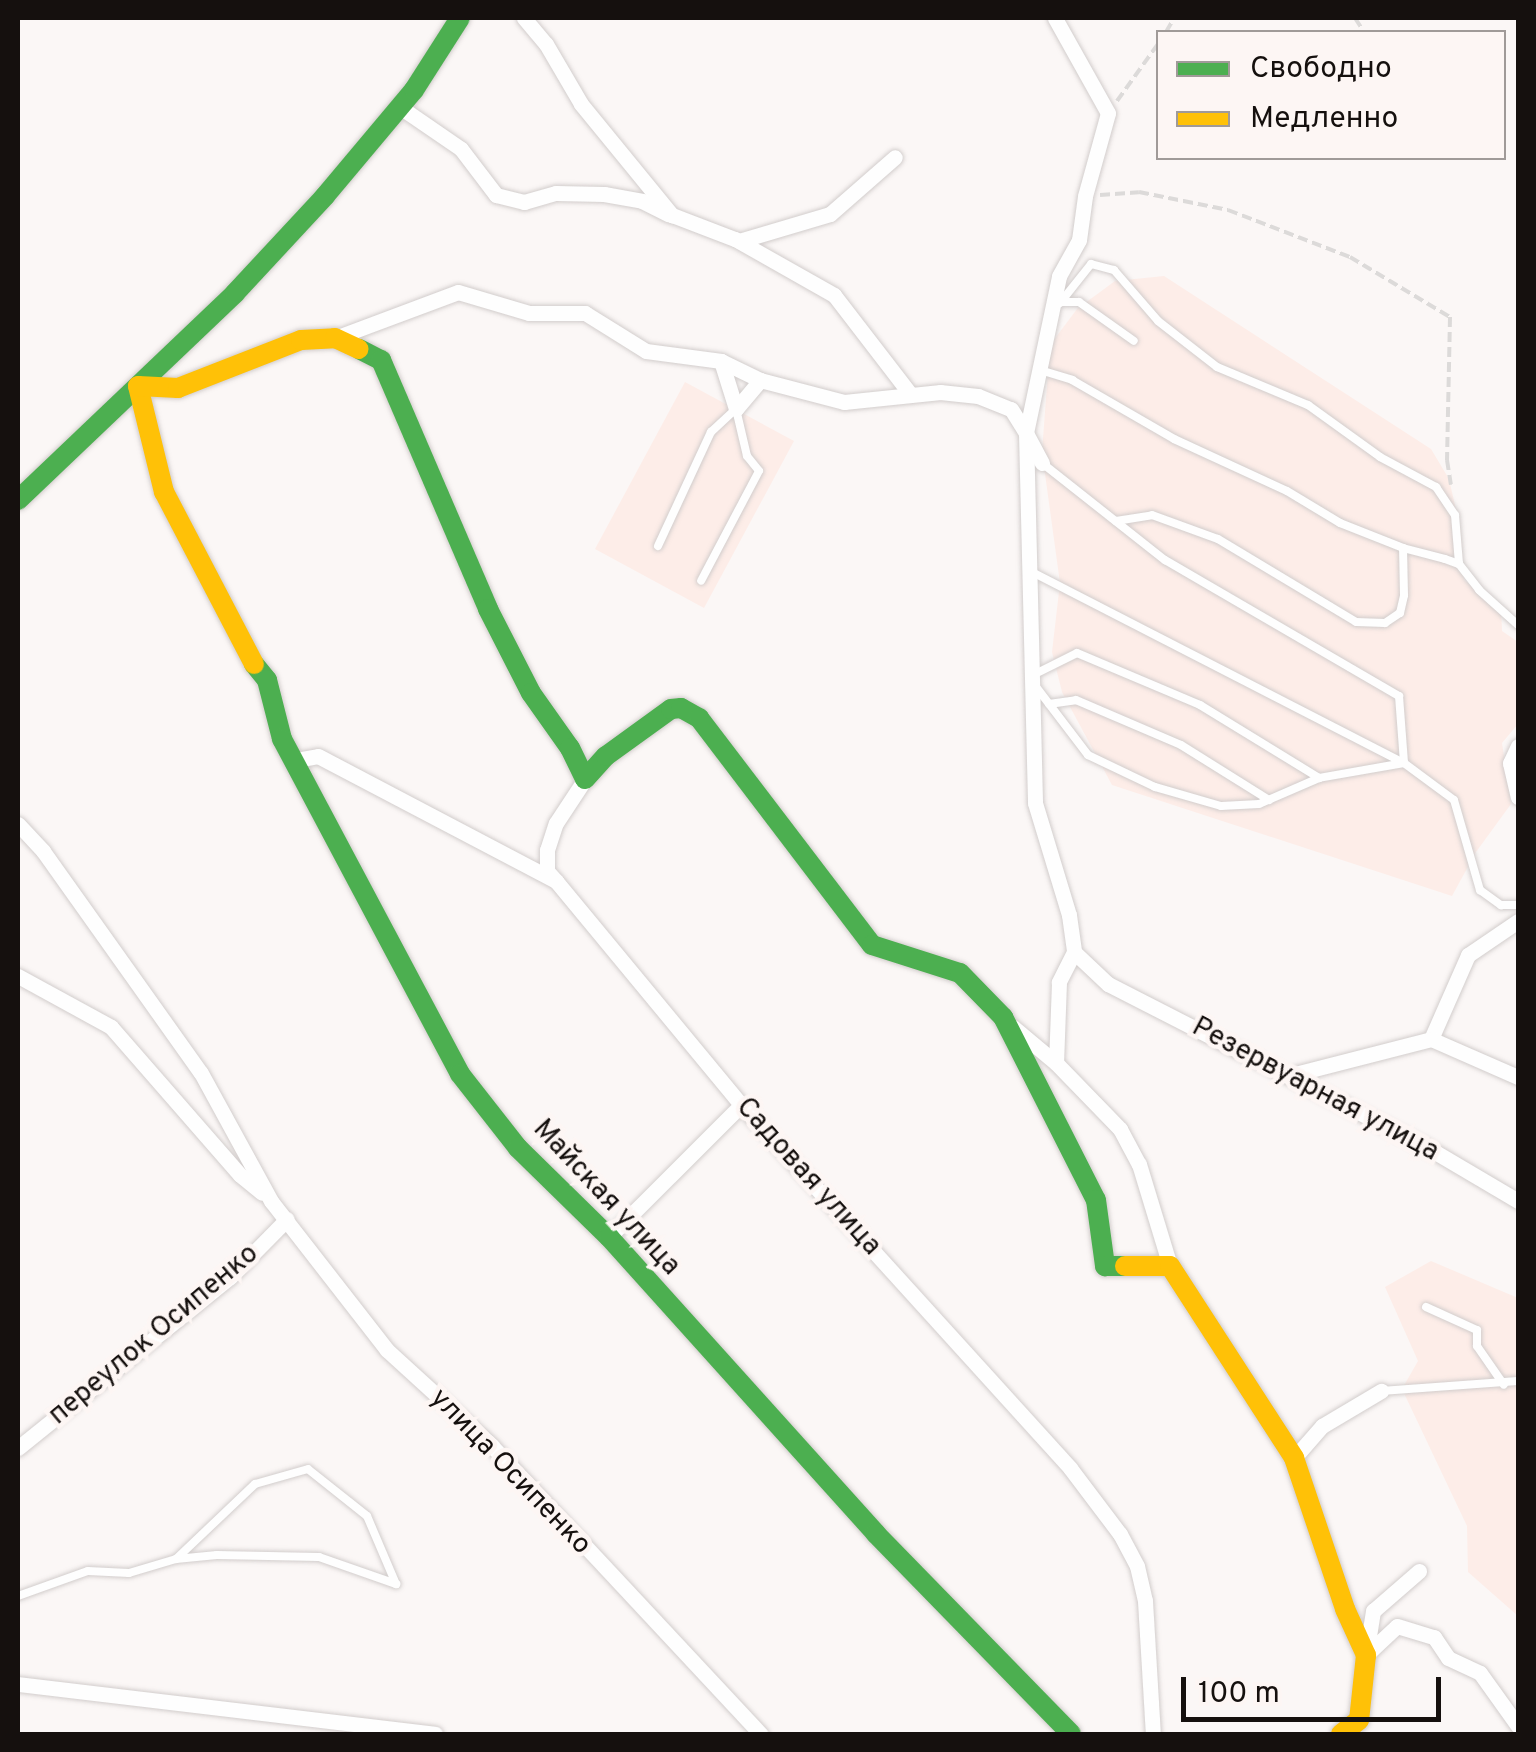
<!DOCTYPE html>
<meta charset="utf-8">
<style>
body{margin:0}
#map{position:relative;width:1536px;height:1752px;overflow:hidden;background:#fbf7f6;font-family:Overpass,sans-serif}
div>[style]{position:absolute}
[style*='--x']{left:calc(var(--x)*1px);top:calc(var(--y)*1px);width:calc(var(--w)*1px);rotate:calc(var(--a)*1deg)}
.built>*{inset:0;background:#fdede8}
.path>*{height:4px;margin-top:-2px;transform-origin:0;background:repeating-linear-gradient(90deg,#dcdad9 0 10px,transparent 0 15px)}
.roads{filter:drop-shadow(0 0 2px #d2cdcc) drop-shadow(0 0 2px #d2cdcc)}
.lane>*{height:8px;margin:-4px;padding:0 4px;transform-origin:4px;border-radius:4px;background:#fefefe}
.street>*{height:15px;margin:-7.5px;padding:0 7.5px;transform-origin:7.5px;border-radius:7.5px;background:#fefefe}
.fast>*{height:20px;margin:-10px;padding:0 10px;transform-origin:10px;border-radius:10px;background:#4caf50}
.slow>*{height:20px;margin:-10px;padding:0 10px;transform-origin:10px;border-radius:10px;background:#ffc107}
span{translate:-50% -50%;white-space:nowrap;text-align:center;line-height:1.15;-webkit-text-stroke:9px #fdf6f4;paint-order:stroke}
.street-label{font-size:28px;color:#15100e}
.frame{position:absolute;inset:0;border:20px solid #15100e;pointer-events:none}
.legend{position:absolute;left:1156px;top:30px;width:350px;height:130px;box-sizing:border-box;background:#fdf6f4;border:2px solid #a09a98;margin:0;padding:12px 18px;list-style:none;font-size:30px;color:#15100e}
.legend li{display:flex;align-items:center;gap:20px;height:50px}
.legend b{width:50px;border:2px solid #a09a98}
.scale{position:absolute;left:1181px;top:1677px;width:260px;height:45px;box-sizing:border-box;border:5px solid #15100e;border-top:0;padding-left:12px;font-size:30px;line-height:35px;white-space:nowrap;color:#15100e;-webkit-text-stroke:8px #fdf6f4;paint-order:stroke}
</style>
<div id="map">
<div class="built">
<i style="clip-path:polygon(1164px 276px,1431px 449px,1449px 479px,1461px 532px,1464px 580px,1501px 608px,1502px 631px,1518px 642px,1518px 724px,1502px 743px,1511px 804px,1476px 852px,1452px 896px,1112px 785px,1062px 692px,1052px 652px,1060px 583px,1042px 452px,1050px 345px,1077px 309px,1115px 281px)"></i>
<i style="clip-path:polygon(685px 382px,794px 441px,704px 608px,595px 549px)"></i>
<i style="clip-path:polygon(1431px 1261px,1518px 1298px,1518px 1616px,1468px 1572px,1467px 1526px,1402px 1389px,1418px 1361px,1385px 1287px)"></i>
</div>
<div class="path">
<i style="--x:1355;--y:18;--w:17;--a:57"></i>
<i style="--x:1166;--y:32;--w:16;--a:-60"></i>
<i style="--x:1117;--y:101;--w:70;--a:-54.3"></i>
<i style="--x:1100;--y:195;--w:39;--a:-4"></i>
<i style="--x:1139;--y:192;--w:91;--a:11.4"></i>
<i style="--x:1228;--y:210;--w:131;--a:21.1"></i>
<i style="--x:1350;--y:257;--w:117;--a:31"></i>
<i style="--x:1450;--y:317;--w:143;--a:91.2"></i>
<i style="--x:1447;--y:460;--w:25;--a:81"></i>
</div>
<div class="roads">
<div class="lane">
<i style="--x:1061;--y:302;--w:18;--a:0"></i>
<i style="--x:1079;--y:302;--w:67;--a:35.3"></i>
<i style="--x:1060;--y:303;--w:50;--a:-51.5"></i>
<i style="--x:1091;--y:264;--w:24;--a:15"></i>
<i style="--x:1114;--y:270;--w:67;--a:49.2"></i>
<i style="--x:1158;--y:321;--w:75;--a:37.9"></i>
<i style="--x:1217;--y:367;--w:99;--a:22.7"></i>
<i style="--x:1308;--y:405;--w:89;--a:35.8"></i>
<i style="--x:1380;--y:457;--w:64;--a:28.2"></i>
<i style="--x:1436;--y:487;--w:34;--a:56"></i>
<i style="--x:1455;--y:515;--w:49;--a:85.3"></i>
<i style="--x:1040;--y:370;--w:34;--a:17"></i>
<i style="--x:1072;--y:380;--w:118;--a:30"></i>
<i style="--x:1174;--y:439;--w:124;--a:24.7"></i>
<i style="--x:1287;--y:491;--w:62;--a:31.1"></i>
<i style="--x:1340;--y:523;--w:68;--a:21.6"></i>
<i style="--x:1042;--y:463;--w:157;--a:38.3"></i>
<i style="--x:1165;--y:560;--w:271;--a:30.2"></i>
<i style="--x:1399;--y:696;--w:67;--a:85.7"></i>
<i style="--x:1404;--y:763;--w:62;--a:36.5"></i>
<i style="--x:1454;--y:800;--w:94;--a:73.9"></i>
<i style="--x:1480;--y:890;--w:26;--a:36"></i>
<i style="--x:1501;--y:905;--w:17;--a:0"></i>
<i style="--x:1116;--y:521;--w:36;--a:-9"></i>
<i style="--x:1152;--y:515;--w:70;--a:20"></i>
<i style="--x:1218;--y:539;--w:161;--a:31"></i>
<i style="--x:1356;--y:622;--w:29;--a:2"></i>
<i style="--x:1385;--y:623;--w:18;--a:-34"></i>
<i style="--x:1400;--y:613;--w:18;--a:-77"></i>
<i style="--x:1404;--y:595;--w:47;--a:-91.2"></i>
<i style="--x:1403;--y:548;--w:43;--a:14.7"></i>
<i style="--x:1445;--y:559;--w:15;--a:20"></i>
<i style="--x:1459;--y:564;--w:33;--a:52"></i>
<i style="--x:1479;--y:590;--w:52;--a:41.9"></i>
<i style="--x:658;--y:546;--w:126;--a:-65.1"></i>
<i style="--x:711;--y:432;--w:34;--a:-43"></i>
<i style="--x:736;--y:409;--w:48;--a:76.8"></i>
<i style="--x:747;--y:456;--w:19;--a:51"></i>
<i style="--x:759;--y:471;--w:124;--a:117.8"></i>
<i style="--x:1032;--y:572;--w:418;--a:27.2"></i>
<i style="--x:1404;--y:763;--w:86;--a:170"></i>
<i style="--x:1319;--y:778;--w:65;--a:156.6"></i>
<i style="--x:1259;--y:804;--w:38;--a:177"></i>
<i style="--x:1221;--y:806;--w:69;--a:-163.9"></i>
<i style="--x:1155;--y:787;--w:74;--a:-154.5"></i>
<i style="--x:1088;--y:755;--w:89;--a:-127.3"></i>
<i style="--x:1033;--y:675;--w:49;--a:-26.6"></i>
<i style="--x:1077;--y:653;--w:134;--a:22.9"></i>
<i style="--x:1200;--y:705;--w:140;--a:31.5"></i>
<i style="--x:1049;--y:704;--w:27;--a:-8"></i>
<i style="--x:1076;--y:700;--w:114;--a:23.2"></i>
<i style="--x:1181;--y:745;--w:104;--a:32"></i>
<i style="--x:1426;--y:1307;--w:56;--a:24.3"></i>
<i style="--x:1477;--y:1330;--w:16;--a:90"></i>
<i style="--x:1477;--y:1346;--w:47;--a:55.3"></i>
<i style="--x:1381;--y:1391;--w:137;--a:-4.2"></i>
<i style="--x:18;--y:1596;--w:74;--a:-19.7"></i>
<i style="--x:88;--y:1571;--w:41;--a:2.8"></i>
<i style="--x:129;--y:1573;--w:49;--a:-16.6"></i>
<i style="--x:176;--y:1559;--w:41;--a:-5.6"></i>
<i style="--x:217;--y:1555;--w:102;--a:1.1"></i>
<i style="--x:319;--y:1557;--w:82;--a:19.3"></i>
<i style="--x:396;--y:1584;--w:74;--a:-113.1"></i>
<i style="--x:367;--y:1516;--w:75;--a:-141.5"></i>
<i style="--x:308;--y:1469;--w:55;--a:164.2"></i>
<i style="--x:255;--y:1484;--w:109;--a:136.5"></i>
</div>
<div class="street">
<i style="--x:524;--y:18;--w:34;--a:50"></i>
<i style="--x:546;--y:44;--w:69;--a:59.7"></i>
<i style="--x:581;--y:104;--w:144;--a:50.7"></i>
<i style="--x:672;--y:215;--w:67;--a:20.9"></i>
<i style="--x:735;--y:239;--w:114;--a:29.5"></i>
<i style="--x:834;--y:295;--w:126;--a:52.4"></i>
<i style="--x:400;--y:107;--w:74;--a:34.5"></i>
<i style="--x:461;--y:149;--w:58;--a:52.7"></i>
<i style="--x:496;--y:195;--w:29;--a:14"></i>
<i style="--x:524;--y:202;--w:33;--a:-16"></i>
<i style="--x:556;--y:193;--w:48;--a:1.2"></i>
<i style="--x:604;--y:194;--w:39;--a:10"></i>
<i style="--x:642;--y:201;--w:29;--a:27"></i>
<i style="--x:739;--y:241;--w:95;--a:-16.5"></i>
<i style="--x:830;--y:214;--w:86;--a:-41.2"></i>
<i style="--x:335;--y:338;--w:131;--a:-20.5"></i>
<i style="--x:458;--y:292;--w:74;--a:16.5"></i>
<i style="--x:529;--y:313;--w:56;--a:0"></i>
<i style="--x:585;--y:313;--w:72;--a:31.9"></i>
<i style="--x:646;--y:351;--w:76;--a:7.6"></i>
<i style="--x:721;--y:361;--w:43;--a:26"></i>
<i style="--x:760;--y:380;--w:87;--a:14.7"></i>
<i style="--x:844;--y:402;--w:97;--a:-5.9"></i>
<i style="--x:940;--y:392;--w:38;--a:6"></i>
<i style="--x:978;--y:396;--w:35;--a:22"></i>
<i style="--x:1011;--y:409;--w:28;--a:58"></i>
<i style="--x:1026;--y:433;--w:370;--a:88.6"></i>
<i style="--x:1035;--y:803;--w:117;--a:73.1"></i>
<i style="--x:1069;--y:915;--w:37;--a:82"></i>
<i style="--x:1074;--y:952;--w:34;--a:117"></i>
<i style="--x:1059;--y:982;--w:81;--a:92.1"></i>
<i style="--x:721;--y:361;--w:50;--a:72.6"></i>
<i style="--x:736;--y:409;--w:38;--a:-50"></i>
<i style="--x:1042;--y:463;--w:34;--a:-118"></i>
<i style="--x:1026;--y:433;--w:160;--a:-78.1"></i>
<i style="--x:1059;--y:276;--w:41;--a:-60.9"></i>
<i style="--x:1079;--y:240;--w:44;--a:-82.2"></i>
<i style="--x:1085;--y:196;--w:86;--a:-74.5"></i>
<i style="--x:1108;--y:113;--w:109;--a:-119.2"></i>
<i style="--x:1518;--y:746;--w:19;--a:115"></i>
<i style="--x:1510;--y:763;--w:35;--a:77"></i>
<i style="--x:296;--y:760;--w:22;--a:-10"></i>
<i style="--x:318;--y:756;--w:269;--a:27.7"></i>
<i style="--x:556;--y:881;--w:291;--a:50.4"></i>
<i style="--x:741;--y:1105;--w:490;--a:47.8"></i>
<i style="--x:1070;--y:1468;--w:83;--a:52.9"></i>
<i style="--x:1120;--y:1534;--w:36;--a:62"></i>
<i style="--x:1137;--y:1566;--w:36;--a:77"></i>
<i style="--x:1145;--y:1601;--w:133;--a:86.6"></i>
<i style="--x:18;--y:824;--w:37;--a:47"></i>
<i style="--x:43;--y:851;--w:272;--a:54.6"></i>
<i style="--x:201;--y:1073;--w:146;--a:61.3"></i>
<i style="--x:271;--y:1201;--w:189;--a:52.1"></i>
<i style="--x:387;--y:1350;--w:142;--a:42.4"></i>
<i style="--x:492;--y:1446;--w:394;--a:47"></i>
<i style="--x:556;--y:881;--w:13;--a:-132"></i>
<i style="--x:547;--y:871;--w:21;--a:-90"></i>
<i style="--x:547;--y:850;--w:28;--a:-72"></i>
<i style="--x:556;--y:823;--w:53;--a:-56.6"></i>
<i style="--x:1074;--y:952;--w:47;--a:43.3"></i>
<i style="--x:1108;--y:984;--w:356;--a:27.1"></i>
<i style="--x:1425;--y:1146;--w:108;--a:30.6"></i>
<i style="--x:18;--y:976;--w:106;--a:28.7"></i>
<i style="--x:111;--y:1027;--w:196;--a:48.9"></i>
<i style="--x:240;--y:1175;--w:28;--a:39"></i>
<i style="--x:1013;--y:1027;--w:56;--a:39.9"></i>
<i style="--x:1056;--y:1063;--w:92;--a:45.9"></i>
<i style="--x:1120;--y:1129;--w:40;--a:62"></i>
<i style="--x:1139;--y:1164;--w:107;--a:73.1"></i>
<i style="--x:1431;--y:1039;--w:92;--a:-66.2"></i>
<i style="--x:1468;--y:955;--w:60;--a:-34.2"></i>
<i style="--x:1291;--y:1075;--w:145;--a:-14.4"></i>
<i style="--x:1431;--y:1039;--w:95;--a:23.6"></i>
<i style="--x:609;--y:1237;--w:187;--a:-45"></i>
<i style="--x:18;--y:1448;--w:272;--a:-38.9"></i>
<i style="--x:230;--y:1277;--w:81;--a:-45.5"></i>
<i style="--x:1294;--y:1458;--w:43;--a:-48.8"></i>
<i style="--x:1322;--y:1426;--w:69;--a:-30.7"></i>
<i style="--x:1366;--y:1655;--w:42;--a:-43.1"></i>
<i style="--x:1397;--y:1626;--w:39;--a:17"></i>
<i style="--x:1434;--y:1637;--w:25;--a:56"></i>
<i style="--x:1448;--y:1658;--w:35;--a:25"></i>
<i style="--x:1480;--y:1673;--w:65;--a:54.4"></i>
<i style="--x:1366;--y:1655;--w:45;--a:-81"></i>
<i style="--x:1373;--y:1611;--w:61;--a:-41"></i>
<i style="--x:18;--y:1684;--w:420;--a:6.8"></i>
</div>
<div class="fast">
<i style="--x:359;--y:349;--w:25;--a:27"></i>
<i style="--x:381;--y:360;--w:271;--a:66.7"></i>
<i style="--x:488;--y:609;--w:94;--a:62.9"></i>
<i style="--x:531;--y:693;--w:67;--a:54.7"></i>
<i style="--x:570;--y:748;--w:34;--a:64"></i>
<i style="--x:585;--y:779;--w:31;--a:-48"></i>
<i style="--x:606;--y:756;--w:80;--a:-35.9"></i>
<i style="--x:671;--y:709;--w:10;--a:-6"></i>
<i style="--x:681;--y:708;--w:21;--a:29"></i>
<i style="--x:699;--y:718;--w:285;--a:52.7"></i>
<i style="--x:872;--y:945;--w:92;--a:17.7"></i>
<i style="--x:960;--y:973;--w:62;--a:45.7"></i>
<i style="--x:1003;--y:1017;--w:205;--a:63.1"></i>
<i style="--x:1096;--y:1200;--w:67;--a:82.2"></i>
<i style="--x:1105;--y:1266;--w:20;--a:0"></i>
<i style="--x:18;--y:500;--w:300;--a:-43.6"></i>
<i style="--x:235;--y:293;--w:132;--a:-47.1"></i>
<i style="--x:325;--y:196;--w:138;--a:-50"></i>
<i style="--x:414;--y:90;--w:85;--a:-57.4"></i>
<i style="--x:254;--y:664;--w:21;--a:51"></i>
<i style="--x:267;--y:680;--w:61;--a:75.7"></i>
<i style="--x:282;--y:739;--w:379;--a:62"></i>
<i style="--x:460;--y:1074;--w:94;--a:51.9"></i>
<i style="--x:518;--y:1148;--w:127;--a:44.4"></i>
<i style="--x:609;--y:1237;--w:399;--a:48"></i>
<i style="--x:876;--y:1534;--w:279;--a:45.7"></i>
</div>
<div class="slow">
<i style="--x:254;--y:664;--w:194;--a:-117.6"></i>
<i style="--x:164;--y:492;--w:109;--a:-103.8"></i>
<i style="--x:138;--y:386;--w:40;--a:2.9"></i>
<i style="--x:178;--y:388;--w:132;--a:-21.3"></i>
<i style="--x:301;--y:340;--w:34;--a:-3"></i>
<i style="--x:335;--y:338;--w:26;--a:25"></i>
<i style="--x:1125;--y:1266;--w:45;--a:0"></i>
<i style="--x:1170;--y:1266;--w:229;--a:57.1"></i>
<i style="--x:1294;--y:1458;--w:159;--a:71.3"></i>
<i style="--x:1345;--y:1609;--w:51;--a:65.5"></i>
<i style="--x:1366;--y:1655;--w:65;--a:96.1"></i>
<i style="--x:1359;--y:1720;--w:23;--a:142"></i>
</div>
</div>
<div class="street-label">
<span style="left:1315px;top:1090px;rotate:28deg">Резервуарная улица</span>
<span style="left:808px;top:1177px;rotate:48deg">Садовая улица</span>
<span style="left:606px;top:1198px;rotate:47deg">Майская улица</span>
<span style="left:154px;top:1335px;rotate:-40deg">переулок Осипенко</span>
<span style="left:510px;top:1472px;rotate:46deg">улица Осипенко</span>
</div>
<div class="frame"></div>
<ul class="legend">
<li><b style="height:12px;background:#4caf50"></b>Свободно</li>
<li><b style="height:12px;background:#ffc107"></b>Медленно</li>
</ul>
<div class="scale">100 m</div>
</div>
